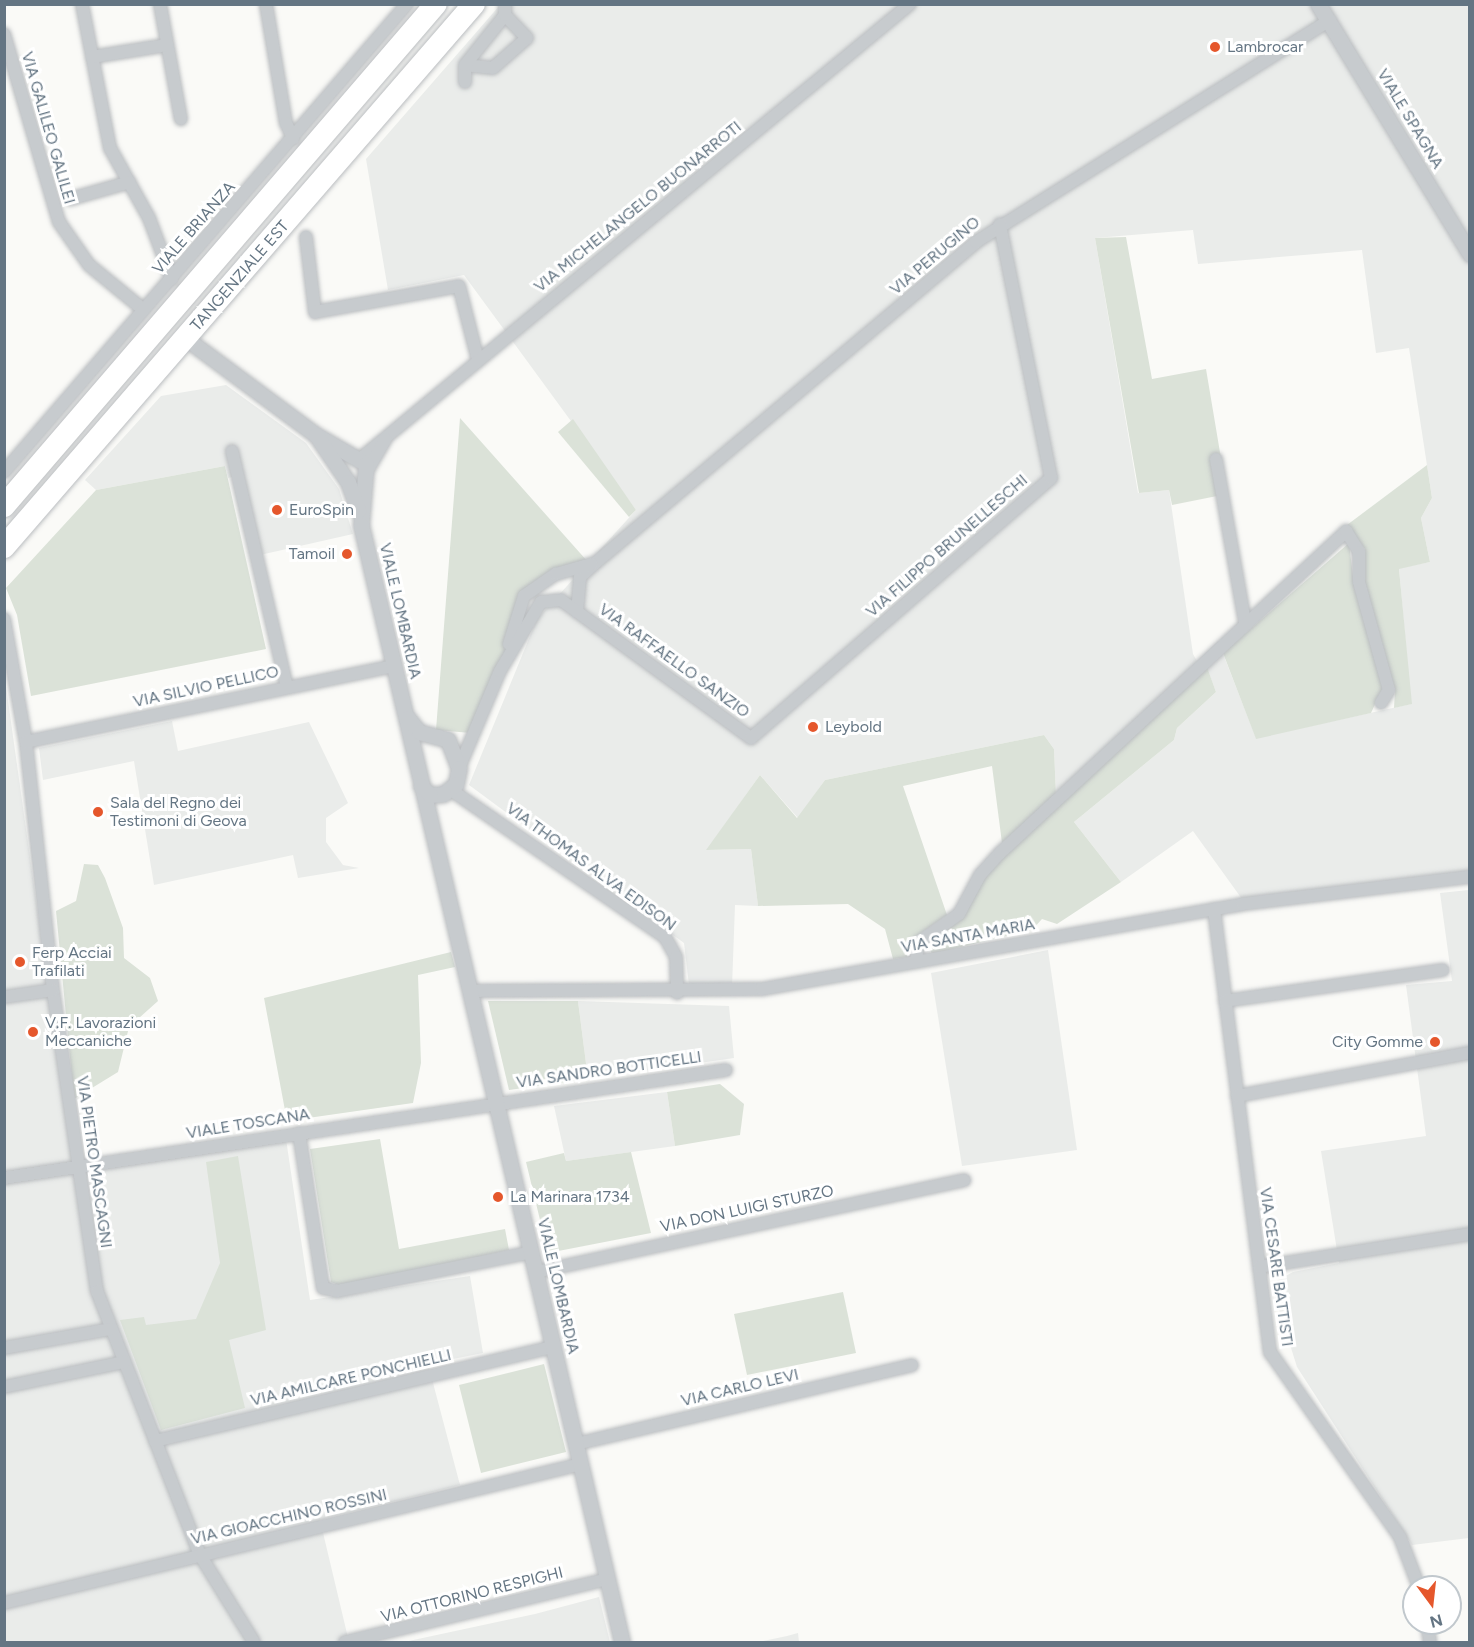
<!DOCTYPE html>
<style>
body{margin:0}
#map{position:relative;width:1474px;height:1647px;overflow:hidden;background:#fafaf7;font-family:Figtree,sans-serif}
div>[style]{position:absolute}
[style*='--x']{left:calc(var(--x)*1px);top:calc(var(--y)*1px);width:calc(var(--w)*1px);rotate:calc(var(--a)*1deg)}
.built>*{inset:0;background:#eaecea}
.green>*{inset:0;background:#dbe2d8}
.roads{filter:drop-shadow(0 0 2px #babdc0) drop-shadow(0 0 2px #babdc0)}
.minor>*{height:12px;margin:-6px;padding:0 6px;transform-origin:6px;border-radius:6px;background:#c7cbce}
.tertiary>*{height:15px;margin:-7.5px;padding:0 7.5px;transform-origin:7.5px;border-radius:7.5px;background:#c7cbce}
.motorway>*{height:22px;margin:-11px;padding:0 11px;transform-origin:11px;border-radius:11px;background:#fff}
.dots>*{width:16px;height:16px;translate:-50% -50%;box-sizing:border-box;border:3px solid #fff;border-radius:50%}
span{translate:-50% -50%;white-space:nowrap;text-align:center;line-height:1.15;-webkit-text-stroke:6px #fff;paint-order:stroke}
.poi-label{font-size:16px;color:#647583}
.left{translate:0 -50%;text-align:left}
.right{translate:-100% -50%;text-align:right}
.street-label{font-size:16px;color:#647583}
.frame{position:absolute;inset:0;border:6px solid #647583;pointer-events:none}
.north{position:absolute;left:1402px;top:1575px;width:60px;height:60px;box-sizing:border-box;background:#fff;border:2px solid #c1c8cd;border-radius:50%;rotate:165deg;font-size:16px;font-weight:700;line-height:24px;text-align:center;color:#647583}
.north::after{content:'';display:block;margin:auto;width:21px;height:27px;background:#e5572c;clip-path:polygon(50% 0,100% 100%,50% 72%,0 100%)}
</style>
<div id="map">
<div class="built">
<i style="clip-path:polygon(evenodd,500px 5px,1469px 5px,1469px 872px,1242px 899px,1193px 831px,1121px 882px,1074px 822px,1174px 740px,1177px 728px,1216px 692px,1207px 668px,1063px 804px,1056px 795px,1054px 749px,1044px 735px,825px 780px,798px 818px,760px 775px,707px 850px,751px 849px,758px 906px,735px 905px,732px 987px,689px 985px,684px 943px,469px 785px,537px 619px,636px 510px,464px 275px,388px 290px,366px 159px,500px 5px,1193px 230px,1198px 264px,1362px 250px,1376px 353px,1409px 348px,1432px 498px,1421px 518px,1430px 562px,1399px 568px,1411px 704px,1256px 738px,1218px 641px,1197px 661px,1193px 654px,1169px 490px,1138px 493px,1095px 238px,1193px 230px)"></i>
<i style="clip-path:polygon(226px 385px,306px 443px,339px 489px,353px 534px,260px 555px,242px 475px,228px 478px,225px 466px,96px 490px,85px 480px,161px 396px)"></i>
<i style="clip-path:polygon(4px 672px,74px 1171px,286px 1139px,310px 1300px,470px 1276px,483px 1353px,428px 1364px,460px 1485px,320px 1520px,349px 1642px,5px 1642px)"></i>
<i style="clip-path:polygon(172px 721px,178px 751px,309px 722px,348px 803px,326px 818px,326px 842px,343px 865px,359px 868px,298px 878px,293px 855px,154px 885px,134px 761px,43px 780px,39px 748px)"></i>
<i style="clip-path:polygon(1469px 890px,1469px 1538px,1412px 1545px,1297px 1367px,1271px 1284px,1293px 1272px,1339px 1263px,1321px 1151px,1426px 1136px,1406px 985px,1452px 981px,1440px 893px)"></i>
<i style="clip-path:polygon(1048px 950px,1077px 1150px,962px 1166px,931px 973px)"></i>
<i style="clip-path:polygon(578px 1001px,729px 1006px,734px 1058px,588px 1079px)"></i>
<i style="clip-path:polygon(667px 1092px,675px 1146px,566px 1161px,554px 1106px)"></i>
<i style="clip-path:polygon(599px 1597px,610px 1642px,404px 1642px,535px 1614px)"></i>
<i style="clip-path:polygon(798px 1633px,799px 1642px,758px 1642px,787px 1636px)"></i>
</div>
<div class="green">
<i style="clip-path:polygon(1126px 237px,1152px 379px,1206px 369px,1227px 494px,1172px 505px,1169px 490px,1139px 493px,1095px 238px)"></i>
<i style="clip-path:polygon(460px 418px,588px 562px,532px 588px,471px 733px,436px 730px)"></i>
<i style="clip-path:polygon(573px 419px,636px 510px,629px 517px,558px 432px)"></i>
<i style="clip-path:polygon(1427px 465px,1432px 498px,1421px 518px,1430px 562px,1399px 569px,1412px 704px,1394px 708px,1395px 691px,1364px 580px,1365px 549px,1347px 525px)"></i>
<i style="clip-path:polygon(225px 466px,266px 649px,31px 696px,17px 615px,6px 588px,96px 490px)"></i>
<i style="clip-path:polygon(1349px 543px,1354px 585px,1383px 687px,1371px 713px,1256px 739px,1223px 653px)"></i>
<i style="clip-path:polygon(1207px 667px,1216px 692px,1177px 728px,1174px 740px,1074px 822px,1121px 882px,1057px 924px,1042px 919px,1032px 930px,932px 954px,927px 943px,964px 915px,989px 871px,1022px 837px)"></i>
<i style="clip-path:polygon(1044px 735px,1054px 749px,1056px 795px,1002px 843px,992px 766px,903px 786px,947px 915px,915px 937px,907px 957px,893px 959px,885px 929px,848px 904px,758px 906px,751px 849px,706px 850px,760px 775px,797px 818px,825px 780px)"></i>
<i style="clip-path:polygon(84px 864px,98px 865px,105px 878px,123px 928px,124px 958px,150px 978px,158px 1001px,129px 1027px,118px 1072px,74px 1099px,56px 911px,76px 901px)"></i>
<i style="clip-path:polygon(451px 952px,455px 967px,418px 975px,421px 1063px,413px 1103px,287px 1121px,264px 998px)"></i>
<i style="clip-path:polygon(488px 1001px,578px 1001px,588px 1079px,509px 1090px)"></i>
<i style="clip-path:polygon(720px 1084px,744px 1104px,740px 1135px,675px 1146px,667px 1092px)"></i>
<i style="clip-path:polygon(380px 1139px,399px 1249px,505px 1229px,509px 1250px,344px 1287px,331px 1282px,310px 1149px)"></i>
<i style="clip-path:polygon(631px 1152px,651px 1233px,548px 1253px,526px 1162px,564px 1153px,566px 1161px)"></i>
<i style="clip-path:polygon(238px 1156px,266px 1330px,229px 1340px,245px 1408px,161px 1430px,120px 1320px,144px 1317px,146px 1325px,196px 1319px,220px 1263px,206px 1162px)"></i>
<i style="clip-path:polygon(843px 1292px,856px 1353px,747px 1375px,734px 1314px)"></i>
<i style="clip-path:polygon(544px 1364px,566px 1452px,481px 1473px,459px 1385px)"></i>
</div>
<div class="roads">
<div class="minor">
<i style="--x:82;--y:4;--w:147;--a:79"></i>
<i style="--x:110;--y:148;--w:80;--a:60.9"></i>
<i style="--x:149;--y:218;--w:65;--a:69.3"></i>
<i style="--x:160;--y:4;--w:117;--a:79.7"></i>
<i style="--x:266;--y:4;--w:121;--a:80.5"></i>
<i style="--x:286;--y:123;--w:17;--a:65"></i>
<i style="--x:4;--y:34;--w:196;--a:73.7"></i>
<i style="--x:59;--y:222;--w:52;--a:55.1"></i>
<i style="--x:89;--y:265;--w:65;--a:39.4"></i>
<i style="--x:92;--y:57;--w:76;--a:-9.1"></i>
<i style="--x:465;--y:65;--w:28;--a:6"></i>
<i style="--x:493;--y:68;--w:45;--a:-41.4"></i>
<i style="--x:527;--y:38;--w:32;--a:-134"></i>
<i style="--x:465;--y:82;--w:17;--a:-90"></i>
<i style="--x:465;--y:65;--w:64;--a:-51.3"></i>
<i style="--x:505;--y:15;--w:11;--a:-90"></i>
<i style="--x:70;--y:199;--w:62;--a:-15.8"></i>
<i style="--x:306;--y:237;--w:76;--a:83.2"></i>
<i style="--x:315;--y:312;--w:146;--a:-10.2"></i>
<i style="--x:459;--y:286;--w:76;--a:75.6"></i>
<i style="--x:232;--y:451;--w:242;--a:76.9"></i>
<i style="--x:361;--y:458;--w:712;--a:-39.59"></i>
<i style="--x:1216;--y:459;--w:165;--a:79.9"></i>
<i style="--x:4;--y:472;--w:618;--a:-49.27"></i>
<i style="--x:366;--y:473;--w:39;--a:-60"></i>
<i style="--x:577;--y:612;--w:35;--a:-85"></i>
<i style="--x:580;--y:577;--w:19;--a:-43"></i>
<i style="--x:594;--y:564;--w:500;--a:-40.1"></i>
<i style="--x:976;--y:242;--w:418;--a:-32.1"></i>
<i style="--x:4;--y:619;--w:125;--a:79.9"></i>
<i style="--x:26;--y:742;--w:249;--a:83.8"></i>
<i style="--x:53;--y:990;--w:304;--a:81.7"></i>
<i style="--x:97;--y:1291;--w:283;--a:68.7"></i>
<i style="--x:200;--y:1555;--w:102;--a:58.2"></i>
<i style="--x:509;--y:644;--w:50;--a:-72.6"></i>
<i style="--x:524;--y:596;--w:39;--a:-35"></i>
<i style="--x:556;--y:574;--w:37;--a:-16"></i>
<i style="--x:26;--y:742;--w:376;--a:-11.7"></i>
<i style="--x:459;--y:768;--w:105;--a:-67.1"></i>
<i style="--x:500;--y:671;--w:80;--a:-59.3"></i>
<i style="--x:541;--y:602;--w:20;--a:-6"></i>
<i style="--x:561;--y:600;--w:235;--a:36"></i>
<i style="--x:751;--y:738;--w:397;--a:-40.9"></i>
<i style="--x:1051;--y:478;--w:259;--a:-101.4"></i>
<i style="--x:451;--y:790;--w:260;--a:34.5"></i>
<i style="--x:665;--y:937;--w:23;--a:61"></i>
<i style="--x:676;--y:957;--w:36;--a:88"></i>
<i style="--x:1214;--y:909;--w:447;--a:82.8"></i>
<i style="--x:1270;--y:1352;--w:226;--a:54.9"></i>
<i style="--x:1400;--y:1537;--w:53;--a:69.2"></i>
<i style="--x:916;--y:962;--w:19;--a:-84"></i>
<i style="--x:918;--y:943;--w:50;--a:-35.3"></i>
<i style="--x:959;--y:914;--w:44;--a:-61.7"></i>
<i style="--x:980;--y:875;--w:30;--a:-48"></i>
<i style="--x:1000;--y:853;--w:473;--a:-42.9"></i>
<i style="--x:1346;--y:531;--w:25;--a:58"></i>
<i style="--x:1359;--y:552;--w:30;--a:90"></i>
<i style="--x:1359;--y:582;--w:112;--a:74.5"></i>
<i style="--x:1389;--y:690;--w:15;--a:122"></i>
<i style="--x:471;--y:991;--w:291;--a:-0.4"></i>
<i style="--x:762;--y:989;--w:487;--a:-10"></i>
<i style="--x:1242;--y:904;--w:230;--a:-6.8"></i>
<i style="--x:4;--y:997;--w:49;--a:-8.1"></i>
<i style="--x:1225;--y:1001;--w:220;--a:-8.1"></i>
<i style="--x:1237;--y:1096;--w:237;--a:-10.5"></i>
<i style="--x:299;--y:1133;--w:157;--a:81.2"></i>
<i style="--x:323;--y:1288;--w:14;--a:12"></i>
<i style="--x:337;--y:1291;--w:199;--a:-11.3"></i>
<i style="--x:4;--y:1178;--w:730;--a:-8.51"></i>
<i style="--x:1259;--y:1267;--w:214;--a:-8.9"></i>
<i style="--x:536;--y:1272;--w:438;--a:-12.1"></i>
<i style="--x:4;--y:1348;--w:109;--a:-10.1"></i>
<i style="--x:4;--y:1387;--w:123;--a:-11.8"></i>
<i style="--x:155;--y:1441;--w:410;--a:-13.3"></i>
<i style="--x:576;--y:1444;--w:345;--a:-13.2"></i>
<i style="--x:4;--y:1603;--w:594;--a:-13.54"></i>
<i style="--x:1427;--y:1623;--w:19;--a:81"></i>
<i style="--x:345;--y:1642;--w:270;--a:-13.5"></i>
</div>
<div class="tertiary">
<i style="--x:1318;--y:4;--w:293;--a:58.7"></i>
<i style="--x:196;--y:346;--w:149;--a:36.6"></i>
<i style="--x:316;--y:435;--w:58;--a:30.1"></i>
<i style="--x:366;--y:464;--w:61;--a:94.7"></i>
<i style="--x:361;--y:525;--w:1147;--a:76.85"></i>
<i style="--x:316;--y:435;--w:57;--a:55.8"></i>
<i style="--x:348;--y:482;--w:30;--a:70"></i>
<i style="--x:408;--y:718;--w:18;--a:52"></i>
<i style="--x:419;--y:732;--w:30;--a:15"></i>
<i style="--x:448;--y:740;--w:30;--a:69"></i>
<i style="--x:459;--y:768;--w:16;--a:101"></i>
<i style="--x:456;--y:784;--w:16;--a:142"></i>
<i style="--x:443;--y:794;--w:13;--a:176"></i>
<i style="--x:430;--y:795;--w:13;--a:-135"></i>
</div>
<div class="motorway">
<i style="--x:4;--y:506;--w:662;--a:-49.29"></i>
<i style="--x:4;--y:547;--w:718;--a:-49.12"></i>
</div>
</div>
<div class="dots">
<i style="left:1215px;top:47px;background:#e5572c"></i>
<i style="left:277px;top:510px;background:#e5572c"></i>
<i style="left:347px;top:554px;background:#e5572c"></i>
<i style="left:813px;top:727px;background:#e5572c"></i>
<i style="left:98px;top:812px;background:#e5572c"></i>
<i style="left:20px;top:962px;background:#e5572c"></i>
<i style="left:33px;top:1032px;background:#e5572c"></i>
<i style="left:1435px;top:1042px;background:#e5572c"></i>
<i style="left:498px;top:1197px;background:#e5572c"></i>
</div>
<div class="poi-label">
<span class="left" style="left:1227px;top:47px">Lambrocar</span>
<span class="left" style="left:289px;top:510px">EuroSpin</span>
<span class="right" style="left:335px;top:554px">Tamoil</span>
<span class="left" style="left:825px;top:727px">Leybold</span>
<span class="left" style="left:110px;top:812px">Sala del Regno dei<br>Testimoni di Geova</span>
<span class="left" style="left:32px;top:962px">Ferp Acciai<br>Trafilati</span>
<span class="left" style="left:45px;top:1032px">V.F. Lavorazioni<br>Meccaniche</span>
<span class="right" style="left:1423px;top:1042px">City Gomme</span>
<span class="left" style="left:510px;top:1197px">La Marinara 1734</span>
</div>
<div class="street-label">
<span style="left:1410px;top:119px;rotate:59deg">VIALE SPAGNA</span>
<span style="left:48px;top:128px;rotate:74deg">VIA GALILEO GALILEI</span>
<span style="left:638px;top:207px;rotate:-39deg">VIA MICHELANGELO BUONARROTI</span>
<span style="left:194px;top:228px;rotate:-49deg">VIALE BRIANZA</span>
<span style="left:935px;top:256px;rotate:-40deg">VIA PERUGINO</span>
<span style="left:240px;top:276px;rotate:-49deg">TANGENZIALE EST</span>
<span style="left:947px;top:546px;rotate:-41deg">VIA FILIPPO BRUNELLESCHI</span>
<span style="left:400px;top:611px;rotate:77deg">VIALE LOMBARDIA</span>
<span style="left:674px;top:661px;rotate:36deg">VIA RAFFAELLO SANZIO</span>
<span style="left:206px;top:687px;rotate:-12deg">VIA SILVIO PELLICO</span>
<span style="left:591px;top:867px;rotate:36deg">VIA THOMAS ALVA EDISON</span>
<span style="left:968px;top:936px;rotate:-10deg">VIA SANTA MARIA</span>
<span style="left:609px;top:1070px;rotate:-8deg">VIA SANDRO BOTTICELLI</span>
<span style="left:248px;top:1124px;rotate:-9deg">VIALE TOSCANA</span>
<span style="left:94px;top:1162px;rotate:82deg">VIA PIETRO MASCAGNI</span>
<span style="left:747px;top:1209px;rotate:-12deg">VIA DON LUIGI STURZO</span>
<span style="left:1276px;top:1267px;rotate:82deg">VIA CESARE BATTISTI</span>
<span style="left:558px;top:1286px;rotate:77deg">VIALE LOMBARDIA</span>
<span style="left:351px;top:1378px;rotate:-13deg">VIA AMILCARE PONCHIELLI</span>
<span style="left:740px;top:1388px;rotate:-13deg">VIA CARLO LEVI</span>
<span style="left:289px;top:1517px;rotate:-13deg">VIA GIOACCHINO ROSSINI</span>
<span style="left:472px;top:1595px;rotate:-14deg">VIA OTTORINO RESPIGHI</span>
</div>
<div class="frame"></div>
<div class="north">N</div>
</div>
